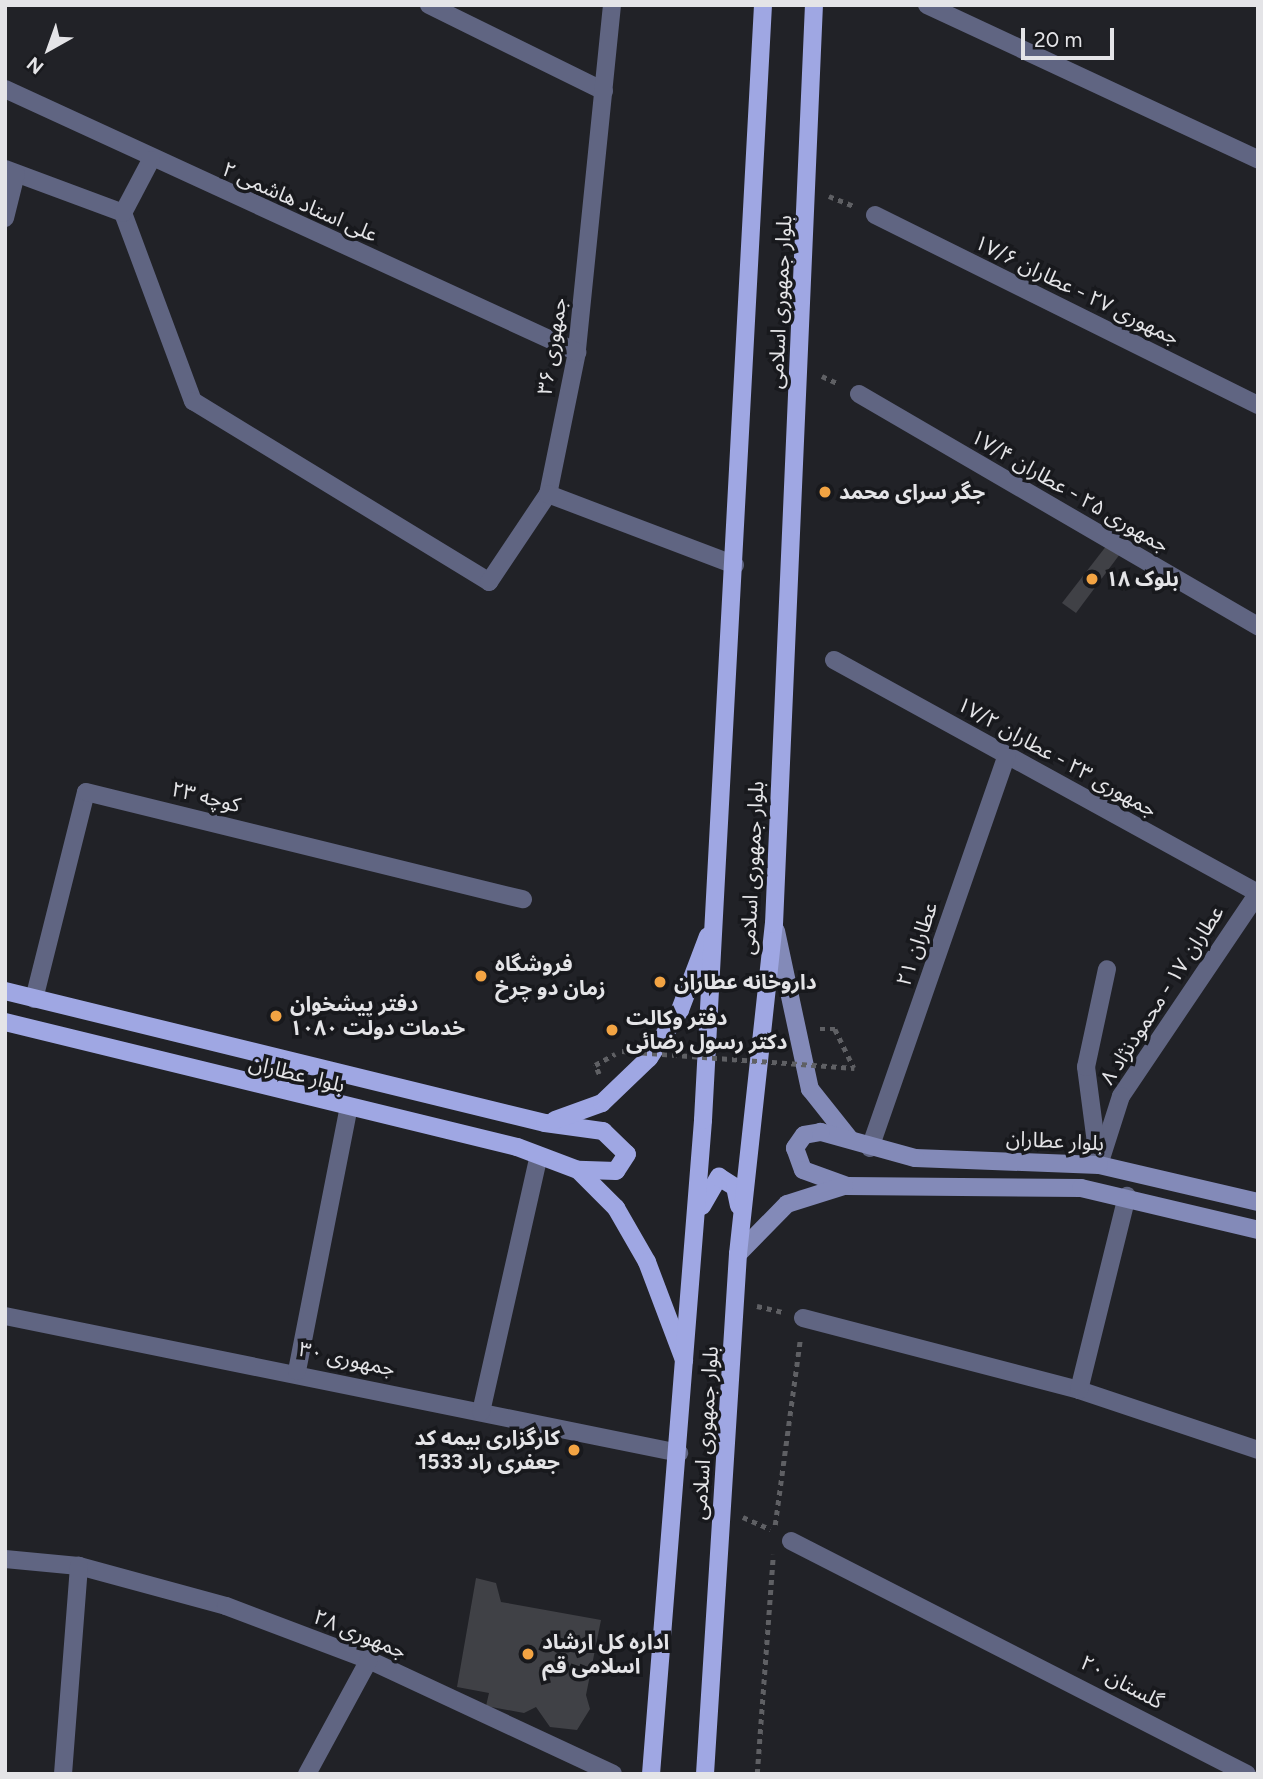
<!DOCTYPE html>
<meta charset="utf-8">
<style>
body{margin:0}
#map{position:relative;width:1263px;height:1779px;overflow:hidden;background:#212227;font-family:Figtree,"Noto Sans Arabic",sans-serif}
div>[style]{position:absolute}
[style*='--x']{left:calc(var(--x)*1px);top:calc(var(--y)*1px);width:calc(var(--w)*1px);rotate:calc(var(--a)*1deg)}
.building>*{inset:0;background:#404146}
.path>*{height:4.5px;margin-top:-2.25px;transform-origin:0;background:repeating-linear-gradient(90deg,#5f6064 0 5px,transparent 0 10px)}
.service>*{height:18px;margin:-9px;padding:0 9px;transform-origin:9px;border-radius:9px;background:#606582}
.minor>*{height:18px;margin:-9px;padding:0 9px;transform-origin:9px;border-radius:9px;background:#606582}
.secondary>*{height:18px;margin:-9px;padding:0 9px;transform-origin:9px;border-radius:9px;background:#838ab8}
.primary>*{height:18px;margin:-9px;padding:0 9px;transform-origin:9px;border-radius:9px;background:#9fa7e3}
.path-bridge>*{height:4.5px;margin-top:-2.25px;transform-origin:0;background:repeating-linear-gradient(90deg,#5f6064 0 5px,transparent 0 10px)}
.dots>*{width:19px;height:19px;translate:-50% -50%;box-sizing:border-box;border:4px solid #18191d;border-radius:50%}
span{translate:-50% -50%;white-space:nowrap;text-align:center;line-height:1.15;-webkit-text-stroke:7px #18191d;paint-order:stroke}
.street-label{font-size:21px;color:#e4e4e7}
.poi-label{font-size:21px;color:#e4e4e7;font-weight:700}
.left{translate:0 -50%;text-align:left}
.right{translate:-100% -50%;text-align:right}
.frame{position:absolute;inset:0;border:7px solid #e4e4e7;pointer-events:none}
.north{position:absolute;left:14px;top:14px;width:70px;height:70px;-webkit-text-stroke:5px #18191d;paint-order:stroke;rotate:220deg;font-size:19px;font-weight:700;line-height:28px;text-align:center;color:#e4e4e7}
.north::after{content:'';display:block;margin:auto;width:24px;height:32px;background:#e4e4e7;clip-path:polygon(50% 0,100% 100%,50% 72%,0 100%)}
.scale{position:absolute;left:1021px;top:28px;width:93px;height:32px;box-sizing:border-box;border:4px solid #e4e4e7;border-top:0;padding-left:9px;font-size:21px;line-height:24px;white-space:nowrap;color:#e4e4e7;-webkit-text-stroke:5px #18191d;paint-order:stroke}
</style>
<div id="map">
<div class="building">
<i style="clip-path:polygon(1107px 545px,1120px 554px,1076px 613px,1062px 603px)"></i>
<i style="clip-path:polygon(476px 1578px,496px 1583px,501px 1602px,601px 1620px,586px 1695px,590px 1709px,577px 1730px,550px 1727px,536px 1707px,524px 1713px,486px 1706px,489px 1693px,457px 1687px)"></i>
</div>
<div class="path">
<i style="--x:829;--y:196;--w:27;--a:22"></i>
<i style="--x:822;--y:376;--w:19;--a:25"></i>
<i style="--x:820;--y:1029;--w:15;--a:0"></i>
<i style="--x:835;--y:1029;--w:43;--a:64"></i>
<i style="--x:599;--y:1074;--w:10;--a:-114"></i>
<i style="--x:595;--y:1065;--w:23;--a:-29"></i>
<i style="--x:757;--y:1306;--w:27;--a:13"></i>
<i style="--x:743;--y:1517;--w:30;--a:24"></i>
<i style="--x:775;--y:1525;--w:187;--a:-82.3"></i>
<i style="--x:757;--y:1774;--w:220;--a:-85.8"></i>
</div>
<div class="service">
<i style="--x:123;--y:213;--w:201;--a:69.6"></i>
<i style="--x:193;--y:401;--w:347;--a:31.4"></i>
<i style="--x:489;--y:582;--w:106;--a:-56.2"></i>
</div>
<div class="minor">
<i style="--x:429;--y:5;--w:195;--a:26.2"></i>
<i style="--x:612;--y:5;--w:349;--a:95.8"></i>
<i style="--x:577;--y:352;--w:145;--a:101.5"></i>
<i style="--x:548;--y:494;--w:200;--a:20.8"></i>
<i style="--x:927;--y:5;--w:365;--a:25"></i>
<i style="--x:5;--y:89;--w:630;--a:24.69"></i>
<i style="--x:5;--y:169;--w:126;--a:20.4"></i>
<i style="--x:123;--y:213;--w:60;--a:-62.2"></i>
<i style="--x:875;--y:215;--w:428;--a:26.4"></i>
<i style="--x:5;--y:218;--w:45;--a:-76"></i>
<i style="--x:859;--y:394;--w:462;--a:30.2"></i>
<i style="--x:834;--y:660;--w:484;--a:28.8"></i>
<i style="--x:1258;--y:893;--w:245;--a:124"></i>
<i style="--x:1121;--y:1096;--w:72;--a:107.7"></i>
<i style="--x:34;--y:999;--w:213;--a:-75.9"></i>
<i style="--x:86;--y:792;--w:450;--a:13.8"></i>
<i style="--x:870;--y:1148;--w:416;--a:-70.8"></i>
<i style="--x:1098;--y:1158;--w:92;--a:-97.5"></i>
<i style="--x:1086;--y:1067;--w:100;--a:-77.9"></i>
<i style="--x:5;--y:1316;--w:688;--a:11.49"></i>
<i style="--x:803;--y:1318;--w:285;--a:14.6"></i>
<i style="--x:1079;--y:1390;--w:189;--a:18.5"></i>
<i style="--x:297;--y:1371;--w:266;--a:-78.9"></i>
<i style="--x:1079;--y:1390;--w:200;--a:-76.1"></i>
<i style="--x:481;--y:1412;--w:263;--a:-77.3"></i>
<i style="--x:791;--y:1541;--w:512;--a:27.07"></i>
<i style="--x:5;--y:1559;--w:74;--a:5.4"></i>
<i style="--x:79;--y:1566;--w:152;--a:15.2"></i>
<i style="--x:226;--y:1606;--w:153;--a:20.7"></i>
<i style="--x:369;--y:1660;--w:269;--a:25"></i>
<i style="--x:63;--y:1774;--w:209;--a:-85.6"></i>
<i style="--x:307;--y:1774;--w:130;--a:-61.5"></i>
</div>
<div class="secondary">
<i style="--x:776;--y:931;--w:162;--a:77.9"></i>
<i style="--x:810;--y:1089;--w:63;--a:51.5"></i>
<i style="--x:1258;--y:1202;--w:163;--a:-166.9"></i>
<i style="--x:1099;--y:1165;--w:184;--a:-177.8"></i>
<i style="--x:915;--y:1158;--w:98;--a:-164.5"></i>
<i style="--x:821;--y:1132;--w:17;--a:170"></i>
<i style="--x:804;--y:1135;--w:16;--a:125"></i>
<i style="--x:795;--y:1148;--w:23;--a:70"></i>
<i style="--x:803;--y:1170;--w:47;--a:20"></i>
<i style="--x:847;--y:1186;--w:234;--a:0.5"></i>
<i style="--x:1081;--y:1188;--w:182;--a:13.3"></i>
<i style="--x:738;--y:1254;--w:70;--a:-45.6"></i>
<i style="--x:787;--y:1204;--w:60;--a:-17.5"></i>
</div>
<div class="primary">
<i style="--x:5;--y:991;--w:556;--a:13.74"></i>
<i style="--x:545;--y:1123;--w:59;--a:7.9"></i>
<i style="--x:603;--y:1131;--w:33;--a:44"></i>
<i style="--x:627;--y:1154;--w:20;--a:123"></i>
<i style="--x:616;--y:1171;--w:38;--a:-178"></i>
<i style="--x:578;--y:1170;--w:65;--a:-159.3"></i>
<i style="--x:517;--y:1147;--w:527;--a:-166.28"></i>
<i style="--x:555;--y:1120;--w:50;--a:-19.9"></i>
<i style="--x:602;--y:1103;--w:65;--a:-43.8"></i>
<i style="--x:649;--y:1058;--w:57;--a:-57.1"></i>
<i style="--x:680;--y:1010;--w:79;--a:-69.3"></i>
<i style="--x:578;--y:1170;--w:54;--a:45"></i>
<i style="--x:616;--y:1208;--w:62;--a:60.1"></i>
<i style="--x:647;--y:1262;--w:105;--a:69.3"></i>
<i style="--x:702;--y:1206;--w:34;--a:-60"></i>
<i style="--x:719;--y:1177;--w:19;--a:32"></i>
<i style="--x:735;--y:1187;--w:19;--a:78"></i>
<i style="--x:651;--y:1774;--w:656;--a:-85.45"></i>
<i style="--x:703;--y:1120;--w:1117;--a:-86.92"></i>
<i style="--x:705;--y:1774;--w:521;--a:-86.37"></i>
<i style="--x:738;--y:1254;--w:332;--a:-83.8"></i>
<i style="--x:774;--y:924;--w:920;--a:-87.51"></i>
</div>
<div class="path-bridge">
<i style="--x:622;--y:1051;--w:233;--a:4.2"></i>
</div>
<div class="dots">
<i style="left:825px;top:492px;background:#f3a443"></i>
<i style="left:1092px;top:579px;background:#f3a443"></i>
<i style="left:481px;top:976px;background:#f3a443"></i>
<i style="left:660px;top:982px;background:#f3a443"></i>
<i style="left:276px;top:1016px;background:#f3a443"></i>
<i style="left:612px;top:1030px;background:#f3a443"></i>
<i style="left:574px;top:1450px;background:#f3a443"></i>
<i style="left:528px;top:1654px;background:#f3a443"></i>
</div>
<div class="street-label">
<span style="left:300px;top:202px;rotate:24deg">علی استاد هاشمی ۲</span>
<span style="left:1077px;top:290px;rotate:26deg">جمهوری ۲۷ - عطاران ۱۷/۶</span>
<span style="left:780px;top:302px;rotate:-87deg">بلوار جمهوری اسلامی</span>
<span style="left:552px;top:346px;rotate:-81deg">جمهوری ۳۶</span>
<span style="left:1070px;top:491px;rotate:30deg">جمهوری ۲۵ - عطاران ۱۷/۴</span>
<span style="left:1057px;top:757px;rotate:29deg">جمهوری ۲۳ - عطاران ۱۷/۲</span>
<span style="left:206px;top:797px;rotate:14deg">کوچه ۲۳</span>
<span style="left:752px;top:868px;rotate:-87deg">بلوار جمهوری اسلامی</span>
<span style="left:917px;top:944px;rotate:-71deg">عطاران ۲۱</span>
<span style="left:1162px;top:995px;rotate:-57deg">عطاران ۱۷ - محمودنژاد ۸</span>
<span style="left:297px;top:1074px;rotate:14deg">بلوار عطاران</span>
<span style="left:1055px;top:1141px;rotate:3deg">بلوار عطاران</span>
<span style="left:347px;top:1359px;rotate:12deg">جمهوری ۳۰</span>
<span style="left:705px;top:1433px;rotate:-86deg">بلوار جمهوری اسلامی</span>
<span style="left:360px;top:1634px;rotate:22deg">جمهوری ۲۸</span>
<span style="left:1122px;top:1682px;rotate:28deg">گلستان ۲۰</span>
</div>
<div class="poi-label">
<span class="left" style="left:839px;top:492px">جگر سرای محمد</span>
<span class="left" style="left:1106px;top:579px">بلوک ۱۸</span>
<span class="left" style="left:495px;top:976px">فروشگاه<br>زمان دو چرخ</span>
<span class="left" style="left:674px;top:982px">داروخانه عطاران</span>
<span class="left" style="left:290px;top:1016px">دفتر پیشخوان<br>خدمات دولت ۱۰۸۰</span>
<span class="left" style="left:626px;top:1030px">دفتر وکالت<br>دکتر رسول رضائی</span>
<span class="right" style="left:560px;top:1450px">کارگزاری بیمه کد<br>1533 جعفری راد</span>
<span class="left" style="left:542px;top:1654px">اداره کل ارشاد<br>اسلامی قم</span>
</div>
<div class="frame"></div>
<div class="north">N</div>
<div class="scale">20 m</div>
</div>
